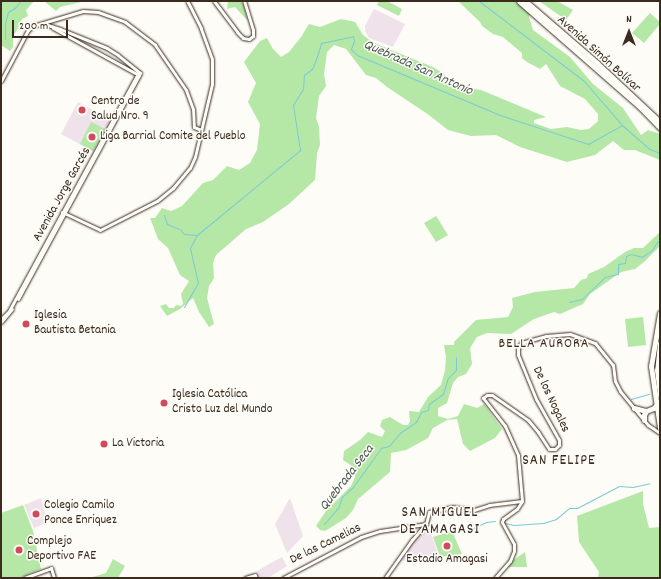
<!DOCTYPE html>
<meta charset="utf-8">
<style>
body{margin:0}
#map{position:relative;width:661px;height:579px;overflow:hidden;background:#fdfcf7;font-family:Dekko,sans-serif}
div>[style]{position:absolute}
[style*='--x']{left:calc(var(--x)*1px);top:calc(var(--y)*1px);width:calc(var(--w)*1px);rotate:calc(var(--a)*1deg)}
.built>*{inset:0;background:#efe2ea}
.green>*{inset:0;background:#b5e7a7}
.stream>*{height:1px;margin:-0.5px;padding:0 0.5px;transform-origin:0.5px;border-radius:0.5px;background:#7bcbd4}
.roads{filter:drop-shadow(0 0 1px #3b2a1e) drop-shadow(0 0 1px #3b2a1e)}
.minor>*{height:3px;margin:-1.5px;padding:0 1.5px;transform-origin:1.5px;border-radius:1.5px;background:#fdfcf7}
.highway>*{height:5px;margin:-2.5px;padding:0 2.5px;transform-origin:2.5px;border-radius:2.5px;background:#fdfcf7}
.dots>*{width:11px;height:11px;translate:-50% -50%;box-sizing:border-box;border:2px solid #fdfcf7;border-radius:50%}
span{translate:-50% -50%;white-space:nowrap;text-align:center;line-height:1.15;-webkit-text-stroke:3px #fdfcf7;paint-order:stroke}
.street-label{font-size:13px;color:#3b2a1e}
.poi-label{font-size:13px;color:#3b2a1e}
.left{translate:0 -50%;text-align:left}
.water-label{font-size:14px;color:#4e5a55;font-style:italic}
.neighbourhood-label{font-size:14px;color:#3b2a1e;letter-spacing:1px}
.quarter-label{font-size:15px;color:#3b2a1e;letter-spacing:1px}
.frame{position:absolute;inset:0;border:2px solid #3b2a1e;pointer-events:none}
.north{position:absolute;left:609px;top:12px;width:40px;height:40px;-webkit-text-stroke:3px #fdfcf7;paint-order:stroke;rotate:0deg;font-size:11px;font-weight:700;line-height:16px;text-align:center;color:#3b2a1e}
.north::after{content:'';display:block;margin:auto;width:14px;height:18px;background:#3b2a1e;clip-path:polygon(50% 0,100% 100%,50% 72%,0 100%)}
.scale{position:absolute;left:12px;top:20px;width:56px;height:18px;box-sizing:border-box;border:2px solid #3b2a1e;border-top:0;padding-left:5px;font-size:12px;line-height:14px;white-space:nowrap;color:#3b2a1e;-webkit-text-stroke:3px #fdfcf7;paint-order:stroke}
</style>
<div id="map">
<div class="built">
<i style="clip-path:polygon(374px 9px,405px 24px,393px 47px,369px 38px,365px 31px,365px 26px)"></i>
<i style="clip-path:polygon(78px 102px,111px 120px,94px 152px,61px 134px)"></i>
<i style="clip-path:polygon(41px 498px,47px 523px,34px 528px,24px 505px)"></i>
<i style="clip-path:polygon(290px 498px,303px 536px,287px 553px,275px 524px)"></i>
<i style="clip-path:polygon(428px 525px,439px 557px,398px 561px,413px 541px)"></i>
<i style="clip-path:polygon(282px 557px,287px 566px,268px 578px,258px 578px,255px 572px)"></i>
</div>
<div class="green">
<i style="clip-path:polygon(1px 1px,34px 1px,26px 10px,28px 16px,22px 19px,16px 32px,13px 35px,13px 47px,10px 51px,1px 45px)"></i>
<i style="clip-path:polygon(44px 1px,85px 1px,60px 7px,56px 11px)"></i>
<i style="clip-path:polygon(228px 1px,242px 1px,248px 21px,235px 7px,227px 9px)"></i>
<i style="clip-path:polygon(379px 1px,387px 1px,402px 9px,399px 16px,377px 5px)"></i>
<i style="clip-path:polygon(458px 1px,516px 1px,531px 12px,529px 17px,533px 30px,570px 57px,593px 84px,623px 108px,641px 135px,648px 130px,660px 134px,660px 160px,635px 150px,624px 150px,613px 141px,595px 155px,567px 162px,520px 147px,496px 135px,471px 136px,448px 130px,429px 115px,387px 87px,376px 78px,366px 75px,346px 49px,334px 45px,327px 52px,324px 74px,326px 86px,319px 96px,316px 118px,319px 127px,320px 145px,317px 153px,315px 180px,289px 204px,263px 222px,246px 229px,216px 255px,213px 263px,214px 278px,209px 286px,207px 298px,214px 324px,209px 327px,199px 312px,193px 298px,180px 309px,167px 316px,160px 306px,166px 304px,169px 308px,174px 308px,176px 305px,181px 306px,183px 304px,181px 294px,189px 281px,180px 275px,168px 248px,158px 239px,150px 218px,155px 218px,162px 208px,171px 211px,182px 206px,203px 183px,213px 180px,227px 166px,239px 170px,250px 163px,257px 150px,260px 124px,248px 102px,256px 83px,244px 62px,260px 41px,267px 38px,273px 49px,281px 57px,289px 52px,301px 37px,309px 24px,320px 27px,341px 19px,355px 22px,363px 35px,372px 42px,435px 68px,462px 87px,481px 90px,546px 117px,534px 120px,534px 123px,551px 129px,567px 127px,581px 130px,589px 129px,598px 121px,598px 114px,585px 99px,560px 86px,546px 64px,540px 69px,527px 62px,522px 58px,522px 53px,503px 37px,493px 34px,482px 26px,480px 22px)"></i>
<i style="clip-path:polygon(539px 1px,557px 1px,573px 10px,566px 20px)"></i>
<i style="clip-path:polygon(650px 13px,660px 22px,660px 24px,644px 43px,632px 33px)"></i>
<i style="clip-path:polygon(91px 122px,105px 129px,93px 151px,80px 144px)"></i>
<i style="clip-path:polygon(436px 216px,448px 235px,436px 242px,424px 223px)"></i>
<i style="clip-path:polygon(660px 232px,660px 246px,645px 261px,635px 269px,621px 272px,590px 294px,583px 304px,560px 314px,554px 312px,534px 319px,511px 334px,487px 333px,477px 337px,470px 348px,472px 364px,466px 374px,458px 377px,453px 383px,447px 403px,438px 408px,438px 416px,448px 419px,458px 416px,464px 404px,477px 408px,484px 404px,502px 429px,495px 438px,470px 451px,463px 444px,457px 419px,447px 420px,433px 428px,428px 438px,419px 443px,406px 450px,391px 453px,390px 472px,358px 499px,353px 510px,346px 518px,325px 531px,320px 530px,316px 526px,326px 511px,351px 486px,355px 477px,355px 472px,352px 466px,343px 460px,344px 451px,360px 440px,368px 432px,382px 437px,385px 431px,380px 426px,382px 420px,390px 417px,403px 425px,408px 425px,410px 421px,409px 411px,419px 412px,428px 397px,441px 385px,445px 370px,446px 357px,444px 345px,454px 345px,454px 342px,476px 320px,508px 317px,513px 307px,512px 298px,535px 292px,574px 288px,581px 280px,587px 278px,588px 274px,604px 267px,625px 252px,634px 248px,643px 248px)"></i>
<i style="clip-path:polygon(643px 317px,646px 345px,628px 347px,625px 319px)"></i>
<i style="clip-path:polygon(643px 491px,643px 504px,649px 528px,660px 527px,660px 578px,598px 578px,599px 572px,579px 542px,577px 516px)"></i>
<i style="clip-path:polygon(23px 505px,33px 531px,41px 569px,19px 578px,1px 578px,1px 513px)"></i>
<i style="clip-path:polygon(452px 531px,462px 554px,440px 557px,433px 537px)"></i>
<i style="clip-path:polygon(525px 552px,527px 567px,508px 567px,512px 561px)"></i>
<i style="clip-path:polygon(113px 559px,125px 566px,118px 578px,89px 578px,106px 573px)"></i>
</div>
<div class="stream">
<i style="--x:479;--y:1;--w:132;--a:37.3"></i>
<i style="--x:584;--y:81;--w:58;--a:49.2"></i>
<i style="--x:622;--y:125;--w:37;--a:41"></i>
<i style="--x:650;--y:149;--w:11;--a:22"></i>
<i style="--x:5;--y:39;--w:15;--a:-90"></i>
<i style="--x:5;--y:24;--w:12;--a:-76"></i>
<i style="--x:8;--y:12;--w:9;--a:-32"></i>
<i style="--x:16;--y:7;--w:7;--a:-56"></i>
<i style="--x:164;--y:215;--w:9;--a:72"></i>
<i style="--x:167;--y:224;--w:15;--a:23"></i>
<i style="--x:181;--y:230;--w:5;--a:53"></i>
<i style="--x:184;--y:234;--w:13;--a:4"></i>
<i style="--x:569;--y:302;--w:13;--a:-13"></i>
<i style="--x:582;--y:299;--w:32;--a:-44"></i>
<i style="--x:605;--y:277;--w:13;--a:-13"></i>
<i style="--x:618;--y:274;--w:10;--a:-90"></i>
<i style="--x:618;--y:264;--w:7;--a:-8"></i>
<i style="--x:625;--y:263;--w:7;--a:-82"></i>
<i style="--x:626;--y:256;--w:5;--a:-22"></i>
<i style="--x:631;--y:254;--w:11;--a:15"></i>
<i style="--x:642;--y:257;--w:12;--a:-35"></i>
<i style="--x:652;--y:250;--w:9;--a:-58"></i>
<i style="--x:657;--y:242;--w:3;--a:-18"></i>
<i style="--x:184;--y:307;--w:28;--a:-60"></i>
<i style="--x:198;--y:283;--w:36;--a:-103"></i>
<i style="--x:190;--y:248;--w:15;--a:-62"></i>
<i style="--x:197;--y:235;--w:134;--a:-39.5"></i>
<i style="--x:300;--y:150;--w:46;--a:-98.8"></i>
<i style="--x:293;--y:105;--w:19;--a:-58"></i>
<i style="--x:303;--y:89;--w:14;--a:-86"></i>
<i style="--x:304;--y:75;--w:10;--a:-37"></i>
<i style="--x:312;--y:69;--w:8;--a:-67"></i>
<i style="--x:315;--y:62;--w:20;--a:-72"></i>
<i style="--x:321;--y:43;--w:33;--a:-12"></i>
<i style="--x:353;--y:36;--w:5;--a:79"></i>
<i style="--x:354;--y:41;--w:9;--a:111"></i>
<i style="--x:351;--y:49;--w:8;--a:45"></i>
<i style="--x:357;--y:55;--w:155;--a:22.8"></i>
<i style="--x:500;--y:115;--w:93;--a:18.2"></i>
<i style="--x:588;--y:144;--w:39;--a:-29"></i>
<i style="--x:631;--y:399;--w:19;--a:-16"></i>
<i style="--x:504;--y:523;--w:10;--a:11"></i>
<i style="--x:514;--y:525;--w:29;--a:-4"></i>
<i style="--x:543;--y:523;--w:14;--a:-17"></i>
<i style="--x:556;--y:519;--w:17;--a:-40"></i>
<i style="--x:569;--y:508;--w:8;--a:0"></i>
<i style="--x:577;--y:508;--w:47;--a:-27.6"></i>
<i style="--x:619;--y:486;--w:14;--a:4"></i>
<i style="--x:633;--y:487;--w:17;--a:-13"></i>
<i style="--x:324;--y:524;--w:21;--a:-49"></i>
<i style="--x:338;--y:508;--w:12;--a:-70"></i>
<i style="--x:342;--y:497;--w:15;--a:-42"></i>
<i style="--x:353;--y:487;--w:48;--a:-54.3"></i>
<i style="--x:381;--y:448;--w:8;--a:-14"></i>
<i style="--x:389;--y:446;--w:17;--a:-50"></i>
<i style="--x:400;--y:433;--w:19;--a:-35"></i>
<i style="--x:416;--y:422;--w:11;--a:-63"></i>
<i style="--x:421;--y:412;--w:7;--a:-16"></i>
<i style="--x:428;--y:410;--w:6;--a:-81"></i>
<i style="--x:429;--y:404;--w:17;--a:-36"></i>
<i style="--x:443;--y:394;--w:17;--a:-73"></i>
<i style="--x:448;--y:378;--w:11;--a:-45"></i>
<i style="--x:456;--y:370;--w:13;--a:-90"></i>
<i style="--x:469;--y:530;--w:19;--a:-25"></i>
<i style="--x:486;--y:522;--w:9;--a:-6"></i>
</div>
<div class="roads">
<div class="minor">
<i style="--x:214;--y:1;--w:39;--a:53"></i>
<i style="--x:237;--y:32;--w:8;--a:45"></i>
<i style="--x:243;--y:38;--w:6;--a:9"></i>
<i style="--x:249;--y:39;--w:5;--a:-37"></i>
<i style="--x:253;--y:36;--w:6;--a:-90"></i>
<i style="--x:253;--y:30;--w:30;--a:-107"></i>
<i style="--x:53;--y:28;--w:98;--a:28.7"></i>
<i style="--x:1;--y:81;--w:58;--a:-62.1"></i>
<i style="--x:28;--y:30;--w:6;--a:-39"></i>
<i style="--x:33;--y:26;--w:52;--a:-16.7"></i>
<i style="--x:83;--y:11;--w:15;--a:4"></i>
<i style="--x:98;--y:12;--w:29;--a:20"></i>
<i style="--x:125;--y:22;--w:38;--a:37"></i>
<i style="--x:155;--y:45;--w:55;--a:55.4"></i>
<i style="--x:186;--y:90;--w:20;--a:70"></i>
<i style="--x:193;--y:109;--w:18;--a:87"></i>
<i style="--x:194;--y:127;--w:8;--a:23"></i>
<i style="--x:62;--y:212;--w:42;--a:25.3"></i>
<i style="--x:100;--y:230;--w:64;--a:-27"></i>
<i style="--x:157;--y:201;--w:21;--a:-39"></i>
<i style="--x:173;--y:188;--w:26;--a:-50"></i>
<i style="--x:190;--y:168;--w:12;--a:-66"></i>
<i style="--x:195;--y:157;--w:75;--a:-76.9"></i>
<i style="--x:212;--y:84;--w:25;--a:-90"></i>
<i style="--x:212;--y:59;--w:33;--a:-110"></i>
<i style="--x:201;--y:28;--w:30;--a:-117"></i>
<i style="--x:18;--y:299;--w:255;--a:-61.6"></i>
<i style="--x:1;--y:319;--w:11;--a:-45"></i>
<i style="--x:9;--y:311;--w:266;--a:-61.5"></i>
<i style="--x:136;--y:77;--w:6;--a:-45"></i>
<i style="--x:140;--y:73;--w:28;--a:-141"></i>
<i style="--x:118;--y:55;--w:13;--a:-148"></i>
<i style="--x:107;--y:48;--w:51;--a:-158"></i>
<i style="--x:60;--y:29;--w:13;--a:-162"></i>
<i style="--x:1;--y:322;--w:17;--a:-50"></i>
<i style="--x:24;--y:578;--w:29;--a:-20"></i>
<i style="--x:51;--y:568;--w:10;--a:73"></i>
<i style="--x:245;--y:578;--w:10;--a:-17"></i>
<i style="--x:255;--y:575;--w:3;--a:72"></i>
<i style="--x:283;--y:578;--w:88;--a:-27.7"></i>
<i style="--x:361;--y:537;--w:20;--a:-18"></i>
<i style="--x:380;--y:531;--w:47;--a:-8.7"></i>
<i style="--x:385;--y:578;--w:47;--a:-54.6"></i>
<i style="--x:412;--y:540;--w:21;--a:-49"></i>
<i style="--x:426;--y:524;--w:12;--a:-76"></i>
<i style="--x:429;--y:512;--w:24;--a:-12"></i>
<i style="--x:452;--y:507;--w:22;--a:8"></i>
<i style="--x:474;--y:510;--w:16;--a:-18"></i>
<i style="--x:489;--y:505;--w:33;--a:-7"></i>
<i style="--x:495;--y:578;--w:23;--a:-49"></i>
<i style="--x:510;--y:561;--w:11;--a:-68"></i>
<i style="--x:514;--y:551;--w:7;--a:-90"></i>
<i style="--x:514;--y:544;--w:25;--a:-119"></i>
<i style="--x:502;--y:522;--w:3;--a:-72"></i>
<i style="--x:503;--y:519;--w:17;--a:-36"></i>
<i style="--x:517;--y:509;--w:9;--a:-58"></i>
<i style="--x:522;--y:501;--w:46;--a:-95"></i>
<i style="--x:518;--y:455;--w:32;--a:-114"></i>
<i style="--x:505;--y:426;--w:36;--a:-128"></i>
<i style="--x:483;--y:398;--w:5;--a:-37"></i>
<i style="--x:487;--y:395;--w:5;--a:0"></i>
<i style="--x:492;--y:395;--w:44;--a:34.8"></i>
<i style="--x:528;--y:420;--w:16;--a:50"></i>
<i style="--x:538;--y:432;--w:20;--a:57"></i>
<i style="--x:549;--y:449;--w:6;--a:0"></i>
<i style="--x:555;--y:449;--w:6;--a:-45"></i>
<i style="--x:559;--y:445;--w:5;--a:-90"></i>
<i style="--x:559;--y:440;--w:47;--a:-119.3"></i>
<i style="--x:536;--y:399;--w:48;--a:-112.2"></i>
<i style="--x:518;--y:355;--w:7;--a:-90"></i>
<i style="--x:518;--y:348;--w:6;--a:-59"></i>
<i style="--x:521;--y:343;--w:26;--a:-16"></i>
<i style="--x:546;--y:336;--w:24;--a:-5"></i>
<i style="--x:570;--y:334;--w:27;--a:20"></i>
<i style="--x:595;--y:343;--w:28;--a:51"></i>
<i style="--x:613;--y:365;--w:16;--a:83"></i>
<i style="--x:615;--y:381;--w:11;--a:63"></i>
<i style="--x:620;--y:391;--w:44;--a:50.5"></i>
<i style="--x:648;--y:425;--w:14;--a:34"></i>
</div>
<div class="highway">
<i style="--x:519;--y:1;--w:161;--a:41.2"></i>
<i style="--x:640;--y:107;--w:29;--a:46"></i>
<i style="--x:525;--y:1;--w:95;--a:40.7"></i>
<i style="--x:597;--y:63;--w:86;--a:43.1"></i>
<i style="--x:660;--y:313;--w:54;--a:99.6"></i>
<i style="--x:651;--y:366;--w:63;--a:81.7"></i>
<i style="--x:660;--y:343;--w:27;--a:96"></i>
<i style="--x:657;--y:370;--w:26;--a:83"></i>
<i style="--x:634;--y:408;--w:12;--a:14"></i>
<i style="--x:646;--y:411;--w:9;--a:-21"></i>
<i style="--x:654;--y:408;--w:5;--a:-53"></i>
<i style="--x:644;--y:420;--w:5;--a:-90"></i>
<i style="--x:644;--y:415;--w:4;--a:-63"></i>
</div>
</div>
<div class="dots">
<i style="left:82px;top:110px;background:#d1495b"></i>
<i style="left:92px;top:137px;background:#d1495b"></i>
<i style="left:26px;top:324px;background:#d1495b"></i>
<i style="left:164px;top:403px;background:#d1495b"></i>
<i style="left:104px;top:444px;background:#d1495b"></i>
<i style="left:36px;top:514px;background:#d1495b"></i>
<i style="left:447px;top:546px;background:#d1495b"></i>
<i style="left:19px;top:550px;background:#d1495b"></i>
</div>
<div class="street-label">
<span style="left:598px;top:55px;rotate:42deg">Avenida Simón Bolívar</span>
<span style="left:63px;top:195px;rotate:-61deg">Avenida Jorge Garcés</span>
<span style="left:550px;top:400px;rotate:65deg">De los Nogales</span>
<span style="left:326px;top:545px;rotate:-26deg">De las Camelias</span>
</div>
<div class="poi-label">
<span class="left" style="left:91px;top:110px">Centro de<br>Salud Nro. 9</span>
<span class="left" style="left:100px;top:137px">Liga Barrial Comite del Pueblo</span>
<span class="left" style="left:34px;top:324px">Iglesia<br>Bautista Betania</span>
<span class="left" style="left:172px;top:403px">Iglesia Católica<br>Cristo Luz del Mundo</span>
<span class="left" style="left:112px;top:444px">La Victoria</span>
<span class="left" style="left:44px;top:514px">Colegio Camilo<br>Ponce Enriquez</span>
<span class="left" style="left:27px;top:550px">Complejo<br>Deportivo FAE</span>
<span style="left:447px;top:560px">Estadio Amagasi</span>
</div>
<div class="water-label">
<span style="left:418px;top:68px;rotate:24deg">Quebrada San Antonio</span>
<span style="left:347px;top:478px;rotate:-52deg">Quebrada Seca</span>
</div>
<div class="neighbourhood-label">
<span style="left:544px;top:344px">BELLA AURORA</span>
</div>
<div class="quarter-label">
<span style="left:559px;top:462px">SAN FELIPE</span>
<span style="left:440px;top:522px">SAN MIGUEL<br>DE AMAGASI</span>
</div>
<div class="frame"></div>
<div class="north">N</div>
<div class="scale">200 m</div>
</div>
